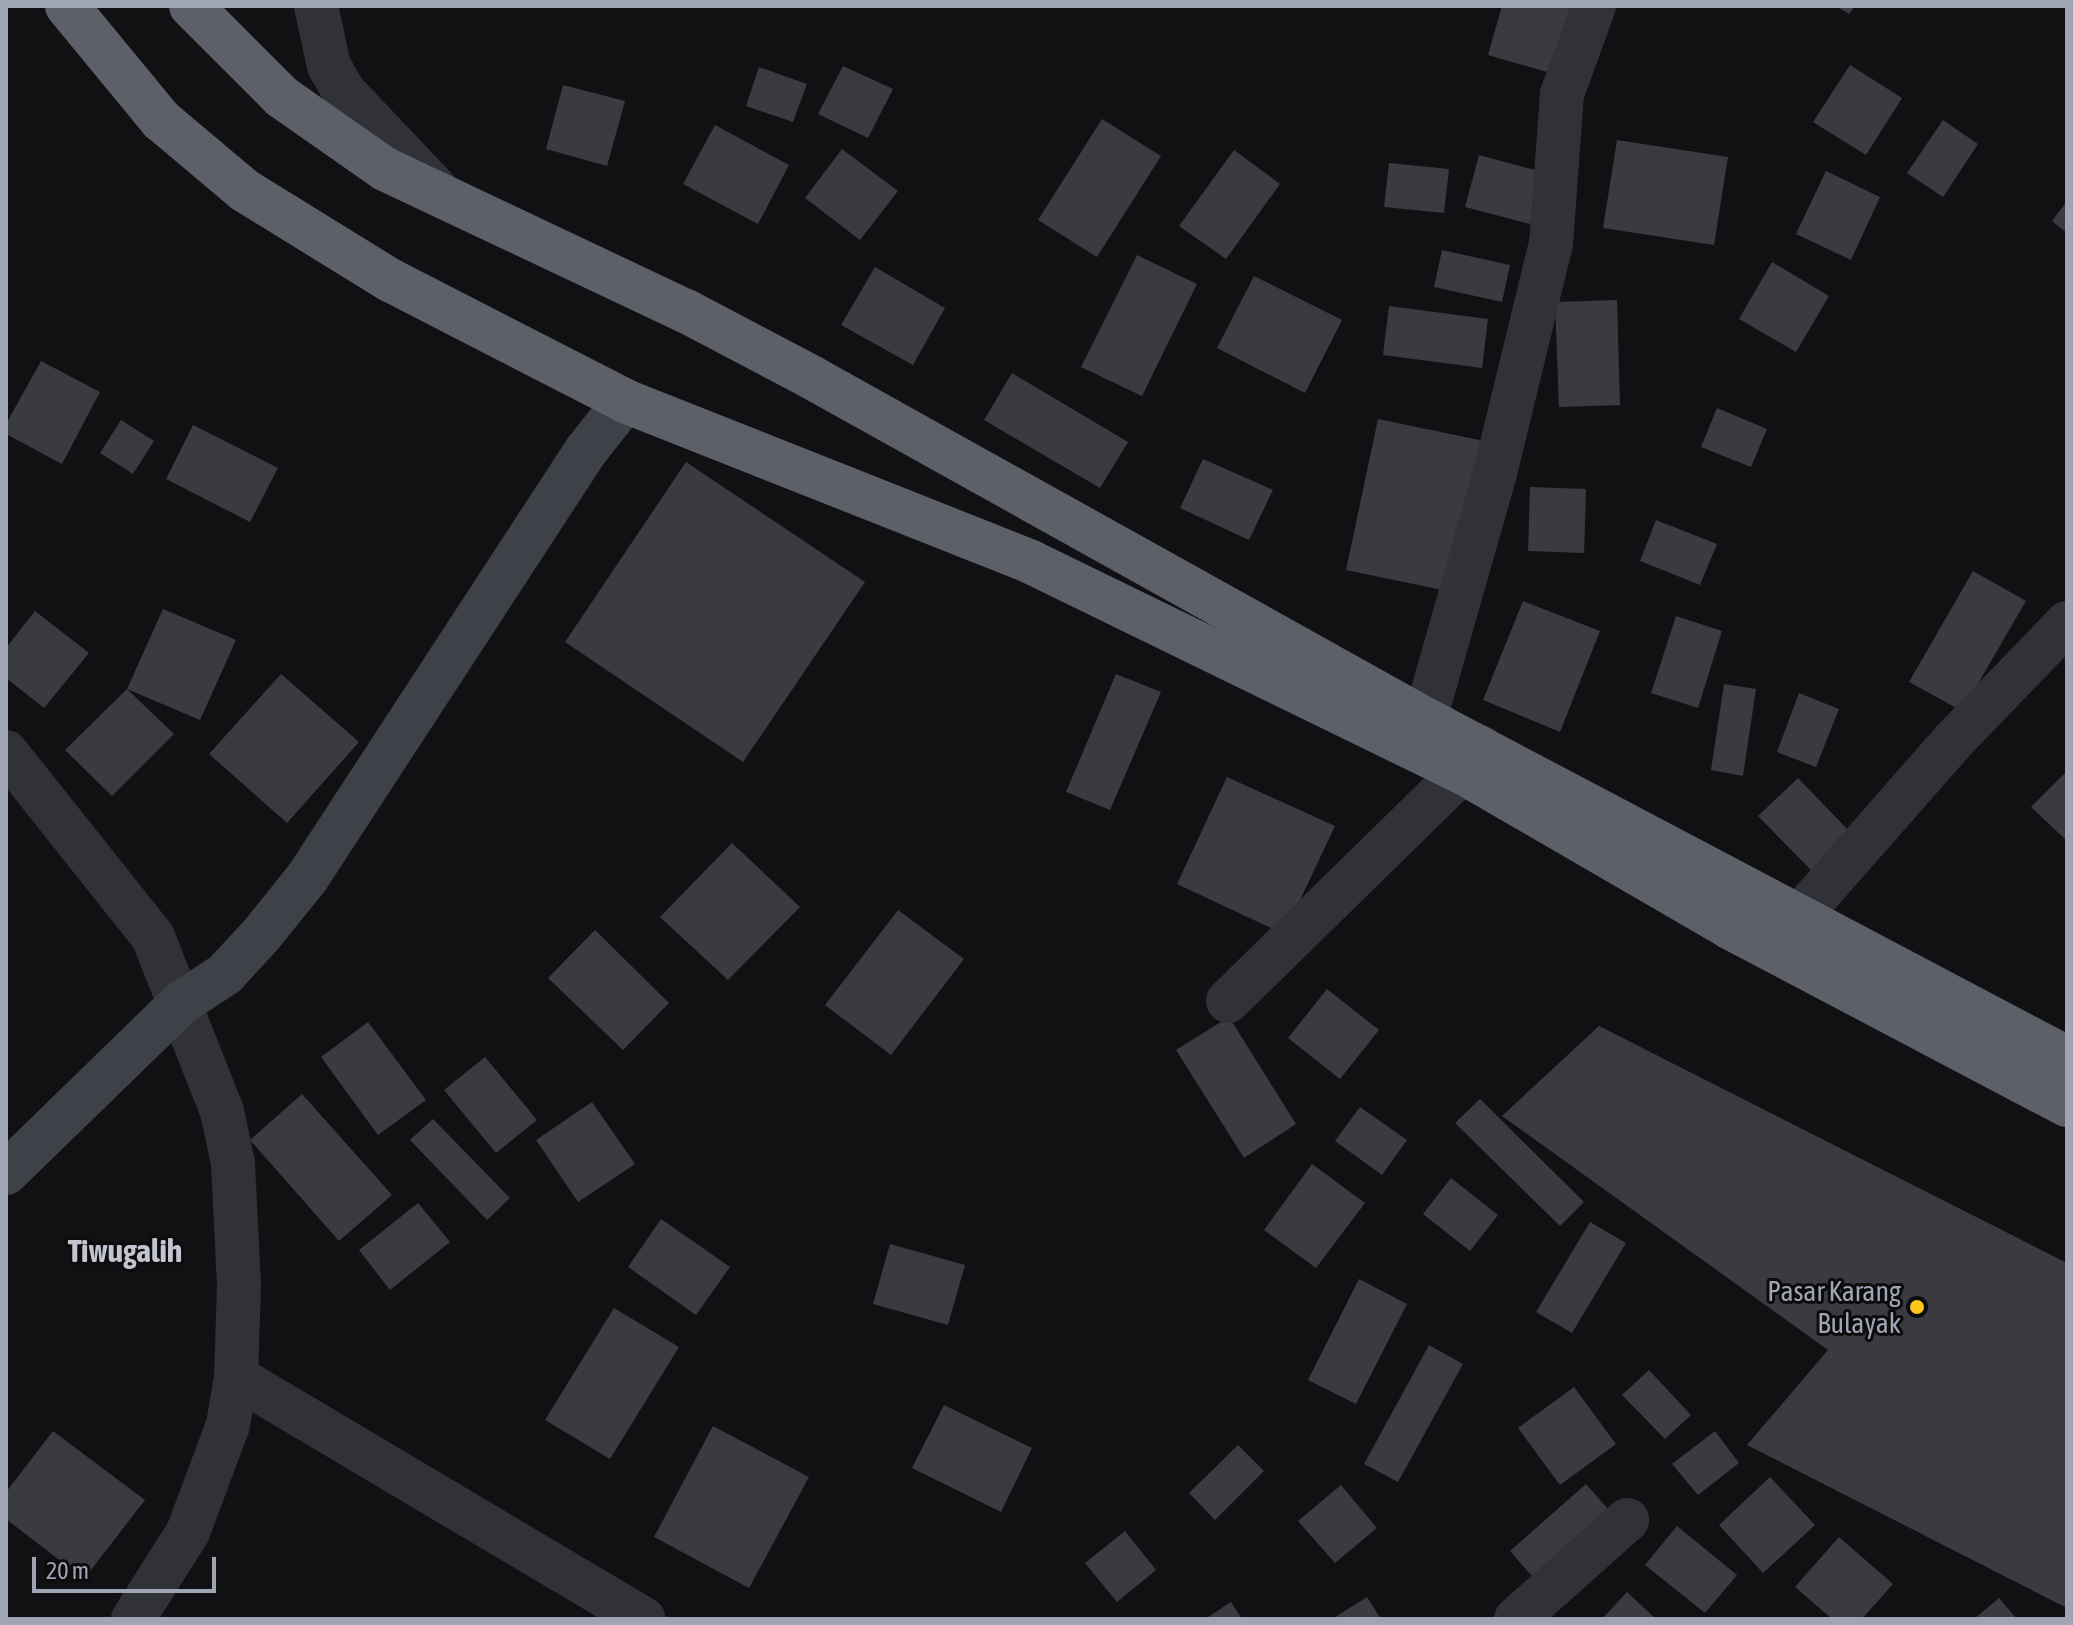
<!DOCTYPE html>
<style>
body{margin:0}
#map{position:relative;width:2073px;height:1625px;overflow:hidden;background:#111113;font-family:"Asap Condensed",sans-serif}
div>[style]{position:absolute}
[style*='--x']{left:calc(var(--x)*1px);top:calc(var(--y)*1px);width:calc(var(--w)*1px);rotate:calc(var(--a)*1deg)}
.building>*{inset:0;background:#3a3b41}
.street>*{height:44px;margin:-22px;padding:0 22px;transform-origin:22px;border-radius:22px;background:#313238}
.secondary>*{height:44px;margin:-22px;padding:0 22px;transform-origin:22px;border-radius:22px;background:#3f4148}
.highway>*{height:44px;margin:-22px;padding:0 22px;transform-origin:22px;border-radius:22px;background:#5d5f69}
.dots>*{width:22px;height:22px;translate:-50% -50%;box-sizing:border-box;border:4px solid #0c0c0d;border-radius:50%}
span{translate:-50% -50%;white-space:nowrap;text-align:center;line-height:1.15;-webkit-text-stroke:6px #0c0c0d;paint-order:stroke}
.poi-label{font-size:28px;color:#a0a5b5}
.right{translate:-100% -50%;text-align:right}
.quarter-label{font-size:32px;color:#c2c4d0;font-weight:700}
.frame{position:absolute;inset:0;border:8px solid #a0a5b5;pointer-events:none}
.scale{position:absolute;left:32px;top:1557px;width:184px;height:36px;box-sizing:border-box;border:4px solid #a0a5b5;border-top:0;padding-left:10px;font-size:24px;line-height:28px;white-space:nowrap;color:#a0a5b5;-webkit-text-stroke:6px #0c0c0d;paint-order:stroke}
</style>
<div id="map">
<div class="building">
<i style="clip-path:polygon(1502px 6px,1573px 6px,1554px 74px,1488px 55px)"></i>
<i style="clip-path:polygon(1836px 6px,1855px 6px,1849px 14px)"></i>
<i style="clip-path:polygon(1850px 65px,1902px 98px,1866px 155px,1813px 122px)"></i>
<i style="clip-path:polygon(843px 66px,893px 89px,868px 138px,818px 114px)"></i>
<i style="clip-path:polygon(759px 67px,807px 84px,793px 122px,746px 106px)"></i>
<i style="clip-path:polygon(563px 85px,625px 101px,607px 166px,546px 149px)"></i>
<i style="clip-path:polygon(1102px 119px,1161px 156px,1097px 257px,1038px 220px)"></i>
<i style="clip-path:polygon(1943px 120px,1978px 144px,1943px 197px,1907px 173px)"></i>
<i style="clip-path:polygon(715px 125px,789px 165px,758px 224px,683px 184px)"></i>
<i style="clip-path:polygon(1617px 140px,1728px 157px,1714px 245px,1603px 228px)"></i>
<i style="clip-path:polygon(842px 149px,898px 191px,860px 240px,805px 198px)"></i>
<i style="clip-path:polygon(1234px 150px,1280px 184px,1226px 259px,1179px 226px)"></i>
<i style="clip-path:polygon(1479px 155px,1542px 172px,1530px 224px,1465px 207px)"></i>
<i style="clip-path:polygon(1389px 163px,1449px 169px,1444px 213px,1384px 207px)"></i>
<i style="clip-path:polygon(1826px 171px,1880px 197px,1851px 260px,1796px 234px)"></i>
<i style="clip-path:polygon(2067px 201px,2067px 233px,2052px 221px)"></i>
<i style="clip-path:polygon(1442px 250px,1510px 265px,1502px 302px,1434px 287px)"></i>
<i style="clip-path:polygon(1137px 255px,1197px 284px,1142px 396px,1081px 367px)"></i>
<i style="clip-path:polygon(1772px 262px,1829px 296px,1796px 352px,1739px 319px)"></i>
<i style="clip-path:polygon(875px 267px,945px 308px,913px 365px,841px 325px)"></i>
<i style="clip-path:polygon(1254px 276px,1342px 320px,1305px 393px,1217px 348px)"></i>
<i style="clip-path:polygon(1617px 300px,1620px 405px,1559px 407px,1555px 302px)"></i>
<i style="clip-path:polygon(1389px 306px,1488px 319px,1482px 368px,1383px 355px)"></i>
<i style="clip-path:polygon(41px 361px,100px 392px,62px 464px,6px 434px,6px 424px)"></i>
<i style="clip-path:polygon(1012px 373px,1128px 442px,1100px 488px,984px 420px)"></i>
<i style="clip-path:polygon(1717px 408px,1767px 429px,1751px 467px,1701px 447px)"></i>
<i style="clip-path:polygon(1378px 419px,1484px 441px,1452px 592px,1346px 570px)"></i>
<i style="clip-path:polygon(121px 420px,154px 441px,133px 474px,100px 453px)"></i>
<i style="clip-path:polygon(193px 425px,278px 468px,250px 522px,166px 479px)"></i>
<i style="clip-path:polygon(1203px 459px,1273px 490px,1249px 540px,1180px 508px)"></i>
<i style="clip-path:polygon(686px 462px,865px 582px,743px 762px,565px 642px)"></i>
<i style="clip-path:polygon(1530px 487px,1586px 489px,1584px 553px,1528px 551px)"></i>
<i style="clip-path:polygon(1656px 520px,1717px 544px,1700px 585px,1640px 561px)"></i>
<i style="clip-path:polygon(1973px 571px,2026px 601px,1962px 711px,1909px 682px)"></i>
<i style="clip-path:polygon(1523px 601px,1600px 631px,1560px 732px,1483px 700px)"></i>
<i style="clip-path:polygon(163px 609px,236px 640px,200px 720px,127px 689px)"></i>
<i style="clip-path:polygon(35px 611px,89px 653px,44px 708px,6px 678px,6px 648px)"></i>
<i style="clip-path:polygon(1676px 616px,1722px 631px,1698px 708px,1651px 693px)"></i>
<i style="clip-path:polygon(281px 674px,359px 742px,287px 823px,209px 754px)"></i>
<i style="clip-path:polygon(1116px 674px,1161px 692px,1110px 810px,1066px 792px)"></i>
<i style="clip-path:polygon(1724px 684px,1756px 689px,1743px 776px,1711px 770px)"></i>
<i style="clip-path:polygon(127px 689px,174px 734px,112px 796px,65px 750px)"></i>
<i style="clip-path:polygon(1799px 693px,1839px 709px,1816px 767px,1777px 752px)"></i>
<i style="clip-path:polygon(2067px 771px,2067px 841px,2031px 807px)"></i>
<i style="clip-path:polygon(1227px 777px,1335px 826px,1284px 934px,1177px 884px)"></i>
<i style="clip-path:polygon(1798px 778px,1850px 832px,1811px 870px,1758px 816px)"></i>
<i style="clip-path:polygon(732px 843px,800px 907px,728px 980px,660px 917px)"></i>
<i style="clip-path:polygon(898px 910px,964px 959px,891px 1055px,825px 1005px)"></i>
<i style="clip-path:polygon(595px 930px,669px 1003px,623px 1050px,548px 978px)"></i>
<i style="clip-path:polygon(1327px 989px,1379px 1030px,1340px 1079px,1288px 1038px)"></i>
<i style="clip-path:polygon(1229px 1017px,1296px 1124px,1244px 1158px,1176px 1050px)"></i>
<i style="clip-path:polygon(368px 1022px,426px 1100px,378px 1135px,321px 1057px)"></i>
<i style="clip-path:polygon(1599px 1026px,2067px 1263px,2067px 1608px,1747px 1445px,1828px 1350px,1502px 1116px)"></i>
<i style="clip-path:polygon(485px 1057px,537px 1120px,496px 1153px,444px 1090px)"></i>
<i style="clip-path:polygon(302px 1094px,392px 1195px,339px 1241px,250px 1140px)"></i>
<i style="clip-path:polygon(1480px 1099px,1584px 1202px,1560px 1226px,1455px 1123px)"></i>
<i style="clip-path:polygon(592px 1102px,635px 1164px,578px 1202px,536px 1140px)"></i>
<i style="clip-path:polygon(1360px 1107px,1407px 1140px,1382px 1175px,1335px 1141px)"></i>
<i style="clip-path:polygon(433px 1119px,510px 1198px,487px 1220px,410px 1140px)"></i>
<i style="clip-path:polygon(1312px 1164px,1365px 1203px,1316px 1268px,1264px 1230px)"></i>
<i style="clip-path:polygon(1451px 1178px,1498px 1215px,1470px 1251px,1423px 1214px)"></i>
<i style="clip-path:polygon(418px 1203px,450px 1242px,390px 1290px,359px 1250px)"></i>
<i style="clip-path:polygon(661px 1219px,730px 1267px,696px 1315px,628px 1267px)"></i>
<i style="clip-path:polygon(1590px 1222px,1626px 1243px,1572px 1333px,1536px 1312px)"></i>
<i style="clip-path:polygon(890px 1244px,965px 1265px,948px 1325px,873px 1304px)"></i>
<i style="clip-path:polygon(1359px 1279px,1407px 1304px,1356px 1404px,1308px 1380px)"></i>
<i style="clip-path:polygon(614px 1308px,679px 1347px,610px 1459px,545px 1420px)"></i>
<i style="clip-path:polygon(1429px 1345px,1463px 1364px,1398px 1482px,1364px 1464px)"></i>
<i style="clip-path:polygon(1649px 1370px,1691px 1415px,1665px 1439px,1622px 1395px)"></i>
<i style="clip-path:polygon(1574px 1387px,1616px 1444px,1560px 1485px,1518px 1428px)"></i>
<i style="clip-path:polygon(944px 1405px,1032px 1448px,1001px 1512px,912px 1468px)"></i>
<i style="clip-path:polygon(713px 1426px,809px 1477px,749px 1588px,654px 1537px)"></i>
<i style="clip-path:polygon(53px 1431px,145px 1500px,84px 1579px,6px 1519px,6px 1492px)"></i>
<i style="clip-path:polygon(1715px 1431px,1739px 1463px,1698px 1495px,1672px 1464px)"></i>
<i style="clip-path:polygon(1238px 1445px,1264px 1471px,1215px 1520px,1189px 1493px)"></i>
<i style="clip-path:polygon(1770px 1477px,1815px 1525px,1763px 1573px,1719px 1525px)"></i>
<i style="clip-path:polygon(1586px 1484px,1615px 1517px,1539px 1584px,1510px 1551px)"></i>
<i style="clip-path:polygon(1341px 1485px,1377px 1528px,1335px 1563px,1298px 1521px)"></i>
<i style="clip-path:polygon(1677px 1526px,1737px 1575px,1705px 1613px,1645px 1565px)"></i>
<i style="clip-path:polygon(1125px 1531px,1156px 1570px,1117px 1602px,1085px 1563px)"></i>
<i style="clip-path:polygon(1839px 1537px,1893px 1584px,1862px 1619px,1832px 1619px,1795px 1587px)"></i>
<i style="clip-path:polygon(1627px 1592px,1656px 1619px,1602px 1619px)"></i>
<i style="clip-path:polygon(1367px 1597px,1381px 1619px,1332px 1619px)"></i>
<i style="clip-path:polygon(1999px 1598px,2017px 1619px,1974px 1619px)"></i>
<i style="clip-path:polygon(1231px 1602px,1242px 1619px,1205px 1619px)"></i>
</div>
<div class="street">
<i style="--x:316;--y:6;--w:61;--a:77.8"></i>
<i style="--x:329;--y:66;--w:30;--a:60"></i>
<i style="--x:344;--y:92;--w:134;--a:46.5"></i>
<i style="--x:1425;--y:719;--w:256;--a:-74.1"></i>
<i style="--x:1495;--y:473;--w:236;--a:-76.3"></i>
<i style="--x:1551;--y:244;--w:150;--a:-85.8"></i>
<i style="--x:1562;--y:94;--w:94;--a:-70"></i>
<i style="--x:6;--y:752;--w:236;--a:51.5"></i>
<i style="--x:153;--y:937;--w:187;--a:68.4"></i>
<i style="--x:222;--y:1111;--w:53;--a:78.1"></i>
<i style="--x:233;--y:1163;--w:121;--a:87.2"></i>
<i style="--x:239;--y:1284;--w:93;--a:91.8"></i>
<i style="--x:236;--y:1377;--w:49;--a:99.5"></i>
<i style="--x:228;--y:1425;--w:114;--a:110.5"></i>
<i style="--x:188;--y:1532;--w:103;--a:122.3"></i>
<i style="--x:1802;--y:913;--w:229;--a:-48.7"></i>
<i style="--x:1953;--y:741;--w:164;--a:-46"></i>
<i style="--x:1228;--y:1001;--w:327;--a:-44.4"></i>
<i style="--x:1462;--y:772;--w:31;--a:-54"></i>
<i style="--x:236;--y:1377;--w:474;--a:30.7"></i>
<i style="--x:1516;--y:1619;--w:149;--a:-41.7"></i>
</div>
<div class="secondary">
<i style="--x:6;--y:1173;--w:244;--a:-44.2"></i>
<i style="--x:181;--y:1003;--w:53;--a:-33.4"></i>
<i style="--x:225;--y:974;--w:53;--a:-47.3"></i>
<i style="--x:261;--y:935;--w:73;--a:-51.1"></i>
<i style="--x:307;--y:878;--w:509;--a:-56.87"></i>
<i style="--x:585;--y:452;--w:65;--a:-51.9"></i>
</div>
<div class="highway">
<i style="--x:67;--y:6;--w:148;--a:50.5"></i>
<i style="--x:161;--y:120;--w:109;--a:40.1"></i>
<i style="--x:244;--y:190;--w:172;--a:31.7"></i>
<i style="--x:390;--y:280;--w:264;--a:27.2"></i>
<i style="--x:625;--y:401;--w:437;--a:21.6"></i>
<i style="--x:1031;--y:562;--w:479;--a:26"></i>
<i style="--x:1462;--y:772;--w:309;--a:30.1"></i>
<i style="--x:1729;--y:927;--w:382;--a:27.8"></i>
<i style="--x:191;--y:6;--w:129;--a:45"></i>
<i style="--x:282;--y:97;--w:126;--a:35"></i>
<i style="--x:385;--y:169;--w:333;--a:25.3"></i>
<i style="--x:686;--y:311;--w:141;--a:27.8"></i>
<i style="--x:811;--y:377;--w:703;--a:29.12"></i>
<i style="--x:1425;--y:719;--w:726;--a:27.84"></i>
</div>
<div class="dots">
<i style="left:1917px;top:1307px;background:#ffc71c"></i>
</div>
<div class="poi-label">
<span class="right" style="left:1901px;top:1307px">Pasar Karang<br>Bulayak</span>
</div>
<div class="quarter-label">
<span style="left:125px;top:1251px">Tiwugalih</span>
</div>
<div class="frame"></div>
<div class="scale">20 m</div>
</div>
